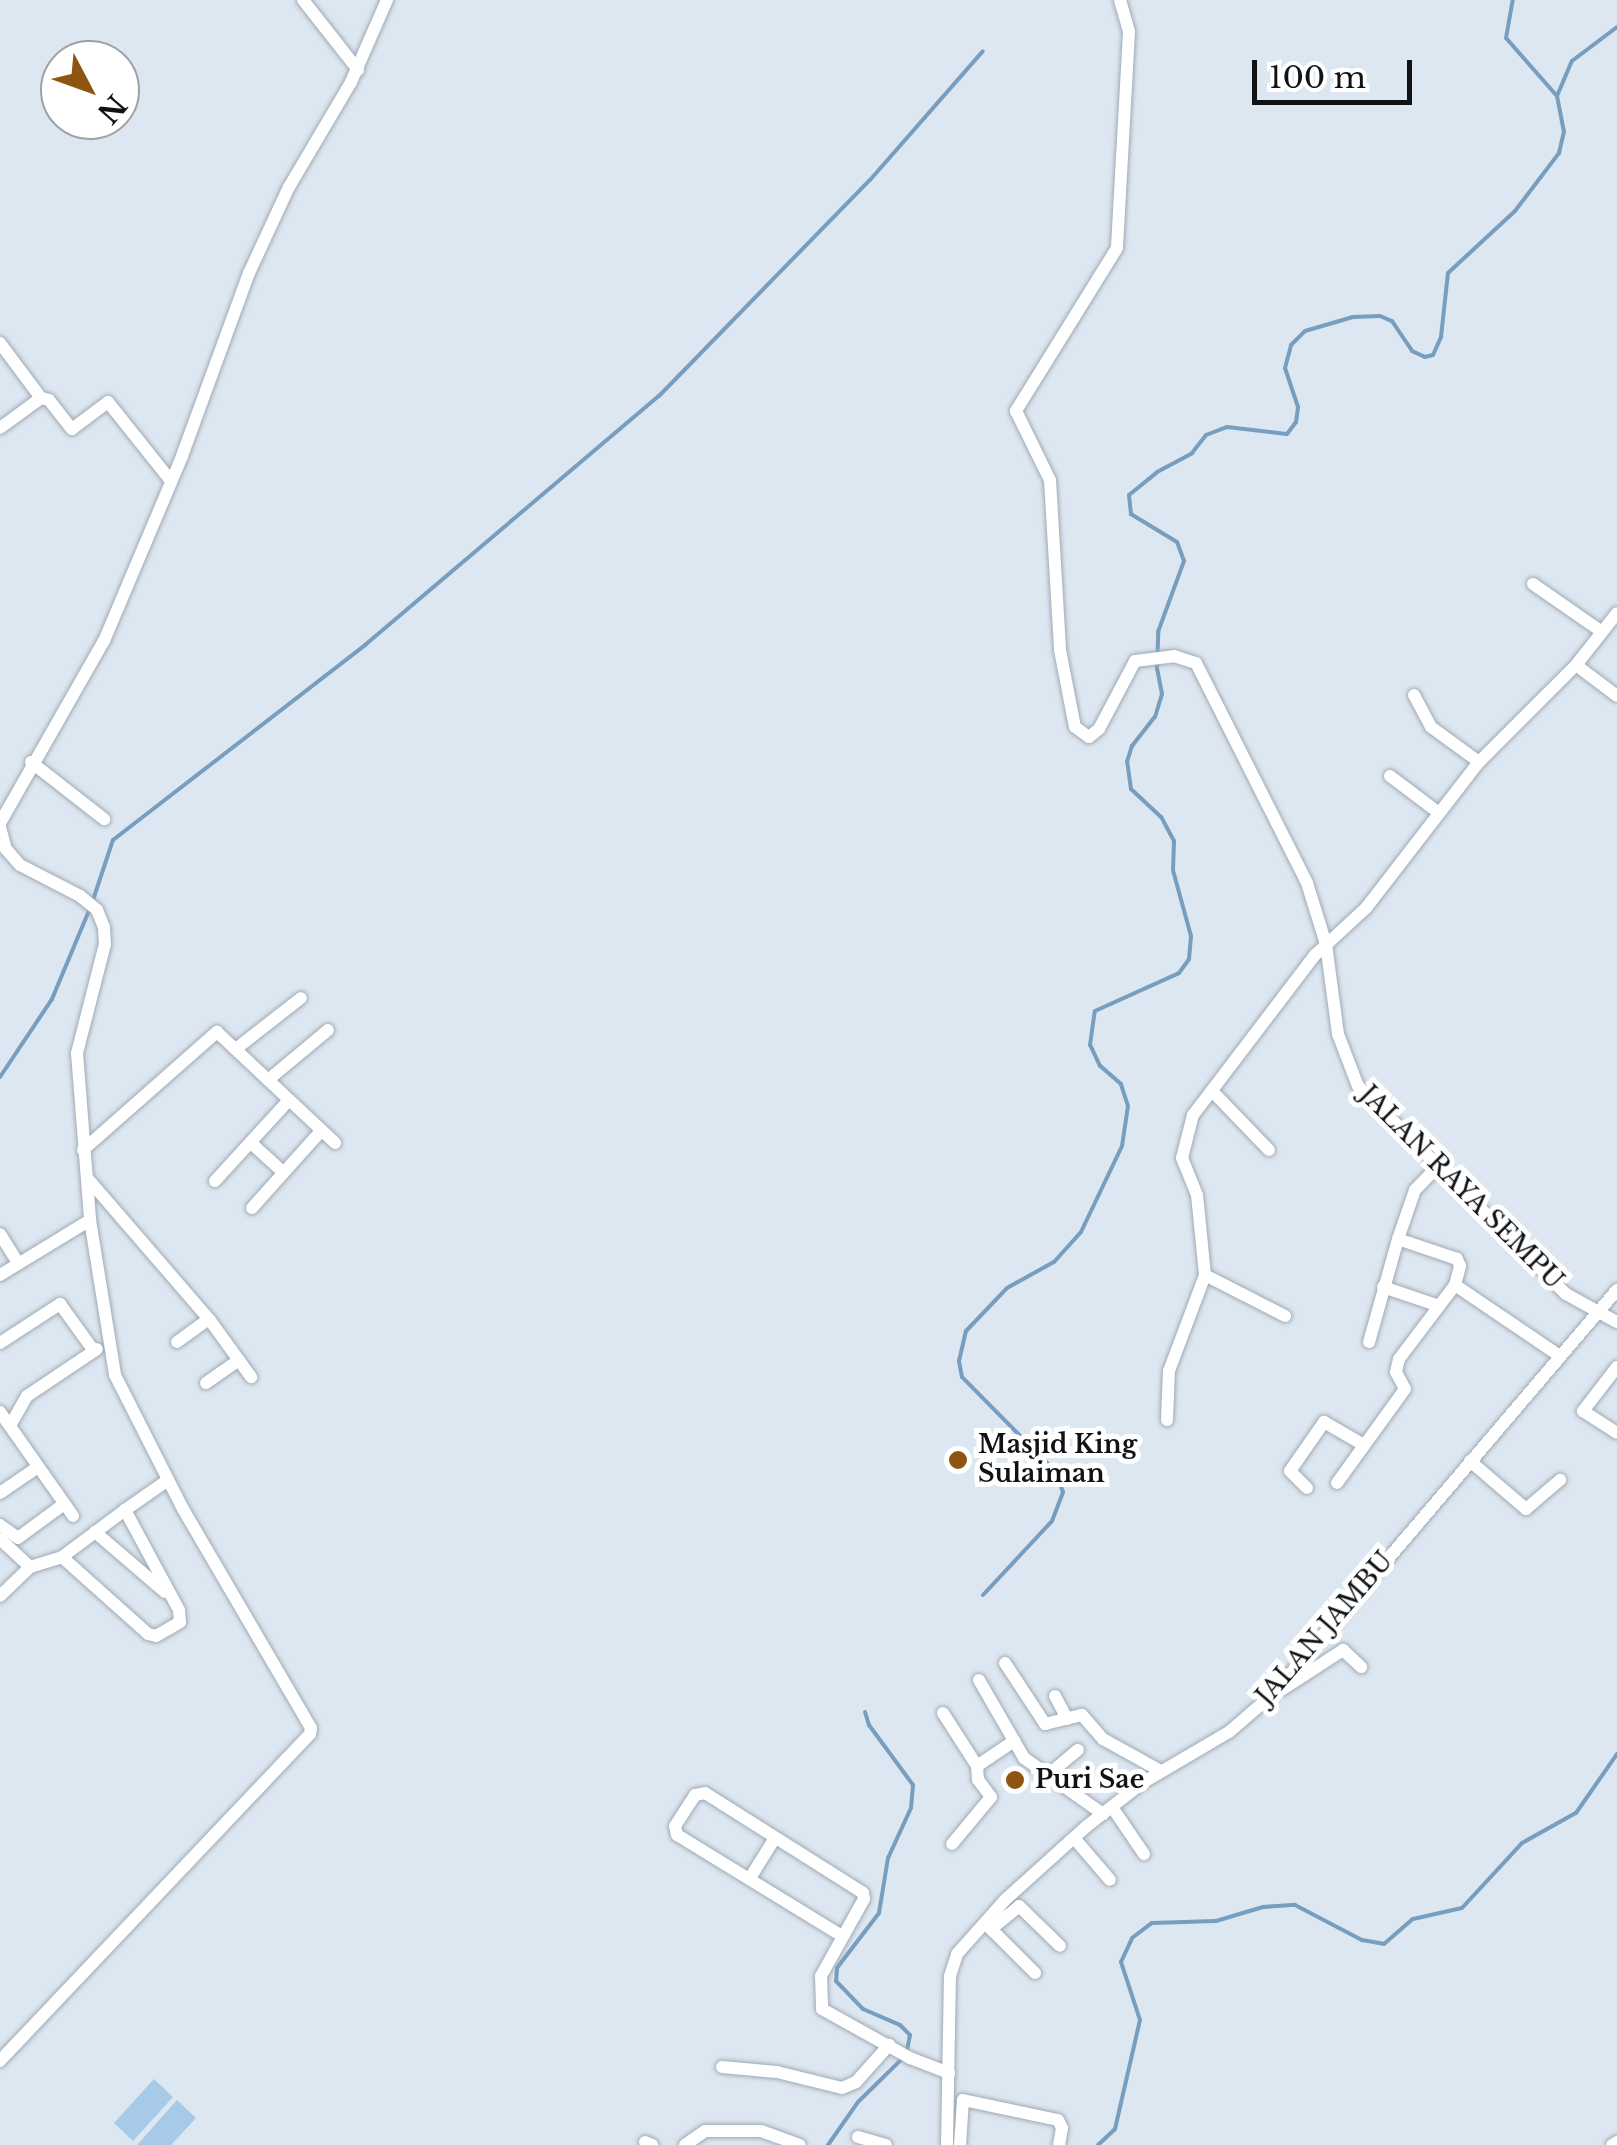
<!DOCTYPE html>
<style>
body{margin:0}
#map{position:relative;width:1617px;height:2145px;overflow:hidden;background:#dce7f1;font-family:"Libre Baskerville",serif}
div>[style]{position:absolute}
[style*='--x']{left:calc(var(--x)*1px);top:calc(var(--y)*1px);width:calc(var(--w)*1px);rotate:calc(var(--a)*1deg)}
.green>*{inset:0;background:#a6cae8}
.stream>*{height:4px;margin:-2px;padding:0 2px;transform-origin:2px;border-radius:2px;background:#779ebf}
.roads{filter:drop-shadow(0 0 2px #a0aab4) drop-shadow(0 0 2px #a0aab4)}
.minor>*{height:12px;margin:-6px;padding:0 6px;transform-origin:6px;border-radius:6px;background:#fff}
.dots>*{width:28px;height:28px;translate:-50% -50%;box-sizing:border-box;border:5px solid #fff;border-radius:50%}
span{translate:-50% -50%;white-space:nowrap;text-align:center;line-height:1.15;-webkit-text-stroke:10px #fff;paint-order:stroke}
.street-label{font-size:25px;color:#0f1316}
.poi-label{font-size:25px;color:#0f1316;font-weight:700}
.left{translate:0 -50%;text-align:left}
.north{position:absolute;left:40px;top:40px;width:100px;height:100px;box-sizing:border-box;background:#fff;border:2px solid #9fa1a2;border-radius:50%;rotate:131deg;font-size:28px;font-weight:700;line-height:40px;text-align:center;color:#0f1316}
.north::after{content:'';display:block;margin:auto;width:35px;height:45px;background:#8f5510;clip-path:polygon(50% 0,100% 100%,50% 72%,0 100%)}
.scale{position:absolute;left:1252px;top:60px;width:160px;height:45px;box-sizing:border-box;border:5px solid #0f1316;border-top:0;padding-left:12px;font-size:30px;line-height:35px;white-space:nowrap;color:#0f1316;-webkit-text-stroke:8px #fff;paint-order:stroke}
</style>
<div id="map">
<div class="green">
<i style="clip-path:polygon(154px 2079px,173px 2097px,133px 2141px,114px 2123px)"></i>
<i style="clip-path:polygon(177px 2100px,196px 2118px,171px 2145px,137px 2145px)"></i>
</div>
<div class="stream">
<i style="--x:1557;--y:96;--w:38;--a:-67"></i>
<i style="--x:1572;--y:61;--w:56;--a:-37.1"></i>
<i style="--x:93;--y:900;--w:63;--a:-71.6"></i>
<i style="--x:113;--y:840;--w:319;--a:-37.7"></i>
<i style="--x:365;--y:645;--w:385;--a:-40.3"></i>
<i style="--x:659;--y:396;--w:302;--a:-45.7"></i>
<i style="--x:870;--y:180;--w:171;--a:-48.8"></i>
<i style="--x:0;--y:1077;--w:94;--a:-56.3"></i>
<i style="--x:52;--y:999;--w:99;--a:-67.3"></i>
<i style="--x:983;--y:1595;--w:101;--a:-47"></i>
<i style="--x:1052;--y:1521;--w:31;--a:-69"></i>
<i style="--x:1063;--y:1492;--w:22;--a:-111"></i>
<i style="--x:1055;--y:1471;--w:132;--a:-134.7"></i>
<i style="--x:962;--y:1377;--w:16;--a:-101"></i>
<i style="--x:959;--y:1361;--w:31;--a:-77"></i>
<i style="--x:966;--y:1331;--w:59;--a:-46.4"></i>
<i style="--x:1007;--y:1288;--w:54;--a:-29"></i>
<i style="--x:1054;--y:1262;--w:40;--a:-48"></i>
<i style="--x:1081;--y:1232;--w:95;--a:-64.5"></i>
<i style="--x:1122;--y:1146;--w:40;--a:-81.5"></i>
<i style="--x:1128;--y:1106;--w:23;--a:-108"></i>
<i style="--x:1121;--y:1084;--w:28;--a:-139"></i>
<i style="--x:1100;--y:1066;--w:23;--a:-115"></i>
<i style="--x:1090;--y:1045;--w:34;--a:-82"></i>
<i style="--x:1095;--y:1011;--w:92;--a:-24.3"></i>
<i style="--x:1179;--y:973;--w:17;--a:-54"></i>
<i style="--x:1189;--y:959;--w:23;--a:-85"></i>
<i style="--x:1191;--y:936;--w:68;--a:-105.3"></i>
<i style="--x:1173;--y:870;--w:29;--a:-88"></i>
<i style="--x:1174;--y:841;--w:27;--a:-118"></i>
<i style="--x:1161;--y:817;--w:41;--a:-137"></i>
<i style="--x:1131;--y:789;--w:27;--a:-98"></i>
<i style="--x:1127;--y:762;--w:17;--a:-73"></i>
<i style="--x:1132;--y:746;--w:37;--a:-52"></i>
<i style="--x:1155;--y:717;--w:24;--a:-73"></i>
<i style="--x:1162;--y:694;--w:25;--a:-101"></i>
<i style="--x:1157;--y:669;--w:37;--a:-88"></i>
<i style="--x:1158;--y:632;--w:76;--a:-69.9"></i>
<i style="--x:1184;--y:561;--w:20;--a:-110"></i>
<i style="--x:1177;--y:542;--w:54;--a:-148.7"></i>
<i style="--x:1131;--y:514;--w:19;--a:-96"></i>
<i style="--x:1129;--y:495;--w:36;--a:-39"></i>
<i style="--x:1157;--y:472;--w:40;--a:-28"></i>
<i style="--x:1192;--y:453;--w:23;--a:-52"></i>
<i style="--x:1206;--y:435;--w:22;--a:-21"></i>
<i style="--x:1227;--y:427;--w:60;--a:6.7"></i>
<i style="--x:1287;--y:434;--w:15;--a:-53"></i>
<i style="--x:1296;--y:422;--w:15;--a:-82"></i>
<i style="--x:1298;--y:407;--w:41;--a:-108.4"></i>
<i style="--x:1285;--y:368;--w:24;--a:-75"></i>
<i style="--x:1291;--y:345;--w:20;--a:-45"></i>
<i style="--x:1305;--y:331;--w:50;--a:-16.3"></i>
<i style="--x:1353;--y:317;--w:27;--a:-2"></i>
<i style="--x:1380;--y:316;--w:13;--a:23"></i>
<i style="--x:1392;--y:321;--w:36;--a:56"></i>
<i style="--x:1412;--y:351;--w:14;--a:25"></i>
<i style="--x:1425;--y:357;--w:8;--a:-14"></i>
<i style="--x:1433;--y:355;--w:20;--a:-66"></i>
<i style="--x:1441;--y:337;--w:64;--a:-83.8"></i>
<i style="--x:1448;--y:273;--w:91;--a:-42.8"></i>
<i style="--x:1515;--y:211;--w:73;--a:-52.8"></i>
<i style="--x:1559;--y:153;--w:22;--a:-77"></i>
<i style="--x:1564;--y:132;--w:37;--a:-101"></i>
<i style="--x:1557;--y:96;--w:77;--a:-131.3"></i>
<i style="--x:1506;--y:38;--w:39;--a:-80"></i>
<i style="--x:865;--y:1712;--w:14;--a:73"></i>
<i style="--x:869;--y:1725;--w:74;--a:53.7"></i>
<i style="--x:913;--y:1785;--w:23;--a:95"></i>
<i style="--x:911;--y:1808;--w:55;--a:114.7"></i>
<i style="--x:888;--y:1858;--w:56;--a:99.3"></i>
<i style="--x:879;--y:1913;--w:69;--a:127.4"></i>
<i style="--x:837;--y:1968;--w:13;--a:94"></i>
<i style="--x:836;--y:1981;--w:39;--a:46"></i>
<i style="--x:863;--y:2009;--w:40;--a:23.4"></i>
<i style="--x:900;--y:2025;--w:14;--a:45"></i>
<i style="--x:910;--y:2035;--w:15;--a:101"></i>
<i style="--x:828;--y:2145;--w:52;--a:-55.1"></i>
<i style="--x:858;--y:2102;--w:63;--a:-44.4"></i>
<i style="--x:1098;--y:2145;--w:23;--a:-43"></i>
<i style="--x:1115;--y:2129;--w:112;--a:-77.1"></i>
<i style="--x:1140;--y:2020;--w:61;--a:-108.1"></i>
<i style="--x:1121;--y:1962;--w:26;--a:-65"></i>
<i style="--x:1132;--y:1938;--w:25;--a:-37"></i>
<i style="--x:1152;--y:1923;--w:64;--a:-1.8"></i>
<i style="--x:1216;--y:1921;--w:49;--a:-16.6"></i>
<i style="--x:1263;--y:1907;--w:32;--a:-4"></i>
<i style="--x:1295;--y:1905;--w:76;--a:27.6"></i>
<i style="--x:1362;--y:1940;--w:22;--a:10"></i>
<i style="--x:1384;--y:1944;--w:38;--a:-41"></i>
<i style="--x:1413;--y:1919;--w:50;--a:-12.7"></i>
<i style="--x:1462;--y:1908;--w:88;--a:-47.3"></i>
<i style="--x:1522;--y:1843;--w:62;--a:-29.1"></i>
<i style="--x:1576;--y:1813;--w:72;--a:-55.2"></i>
</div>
<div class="roads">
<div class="minor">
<i style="--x:303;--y:0;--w:89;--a:51.8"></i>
<i style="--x:1120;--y:0;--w:33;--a:74"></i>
<i style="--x:1129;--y:32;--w:216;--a:93.2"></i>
<i style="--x:1117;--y:248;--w:192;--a:121.8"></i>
<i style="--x:1016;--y:411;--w:77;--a:63.8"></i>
<i style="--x:1050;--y:480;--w:170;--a:86.6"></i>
<i style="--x:1060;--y:650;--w:78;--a:79"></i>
<i style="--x:1075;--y:727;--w:17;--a:36"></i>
<i style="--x:1089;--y:737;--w:13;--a:-39"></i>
<i style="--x:1099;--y:729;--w:77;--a:-62.1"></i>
<i style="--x:1135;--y:661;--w:39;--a:-7"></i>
<i style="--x:1174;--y:656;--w:23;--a:18"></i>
<i style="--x:1196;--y:663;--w:246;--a:63.2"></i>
<i style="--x:1307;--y:883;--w:64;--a:72.7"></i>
<i style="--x:1326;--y:944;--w:91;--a:82.4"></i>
<i style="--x:1338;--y:1034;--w:56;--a:69"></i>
<i style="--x:1358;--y:1086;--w:294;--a:45"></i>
<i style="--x:1566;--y:1294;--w:58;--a:28.8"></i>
<i style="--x:0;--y:343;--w:69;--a:53.3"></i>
<i style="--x:0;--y:428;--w:51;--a:-36.2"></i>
<i style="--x:41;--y:398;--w:8;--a:14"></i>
<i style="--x:49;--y:400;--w:37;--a:52"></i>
<i style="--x:72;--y:429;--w:45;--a:-36.9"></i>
<i style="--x:108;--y:402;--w:101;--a:51.4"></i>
<i style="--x:1533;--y:584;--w:84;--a:34.8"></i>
<i style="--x:1576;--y:665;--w:51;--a:37.1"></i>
<i style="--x:1414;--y:695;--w:36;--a:62"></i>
<i style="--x:1431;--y:727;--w:59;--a:36.1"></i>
<i style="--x:31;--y:762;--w:93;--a:38"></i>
<i style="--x:1390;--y:776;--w:61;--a:37.1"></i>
<i style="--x:0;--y:823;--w:210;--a:-60.3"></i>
<i style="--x:104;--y:641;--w:201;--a:-67.1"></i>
<i style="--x:182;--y:456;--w:195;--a:-69.9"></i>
<i style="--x:249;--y:273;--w:95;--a:-65.1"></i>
<i style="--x:289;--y:187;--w:122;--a:-59.4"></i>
<i style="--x:351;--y:82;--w:90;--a:-66.3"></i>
<i style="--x:0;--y:827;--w:23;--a:75"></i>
<i style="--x:6;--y:849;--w:21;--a:49"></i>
<i style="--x:20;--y:865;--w:68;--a:27.3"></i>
<i style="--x:80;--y:896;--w:22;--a:39"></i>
<i style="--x:97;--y:910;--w:18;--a:68"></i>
<i style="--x:104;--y:927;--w:17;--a:87"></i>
<i style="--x:105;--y:944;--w:113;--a:104.4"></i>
<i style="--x:77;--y:1053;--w:168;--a:85.5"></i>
<i style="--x:90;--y:1220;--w:157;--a:80.8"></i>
<i style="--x:115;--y:1375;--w:150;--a:63.1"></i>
<i style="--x:183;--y:1509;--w:254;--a:59.7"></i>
<i style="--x:311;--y:1728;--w:6;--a:99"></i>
<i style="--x:310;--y:1734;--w:451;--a:133.5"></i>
<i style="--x:237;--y:1048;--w:81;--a:-38"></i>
<i style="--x:268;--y:1080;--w:78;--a:-39.8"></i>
<i style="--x:1212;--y:1091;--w:82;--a:46"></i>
<i style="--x:251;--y:1143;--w:43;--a:42.2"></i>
<i style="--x:83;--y:1150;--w:179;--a:-41.4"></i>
<i style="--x:217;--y:1032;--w:162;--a:43.2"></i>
<i style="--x:88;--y:1179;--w:185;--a:49.2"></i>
<i style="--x:209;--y:1319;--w:72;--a:54.1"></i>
<i style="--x:215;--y:1181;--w:108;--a:-47.6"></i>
<i style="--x:252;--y:1208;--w:103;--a:-48.1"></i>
<i style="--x:0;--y:1234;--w:34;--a:58"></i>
<i style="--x:1398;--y:1239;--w:52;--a:-70.9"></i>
<i style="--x:1415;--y:1190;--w:33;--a:-46"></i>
<i style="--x:0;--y:1275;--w:105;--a:-31.4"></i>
<i style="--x:1205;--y:1275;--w:90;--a:27.1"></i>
<i style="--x:1455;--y:1285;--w:127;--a:34.1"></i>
<i style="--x:1383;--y:1287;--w:59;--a:18.7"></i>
<i style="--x:177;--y:1342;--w:39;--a:-36"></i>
<i style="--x:0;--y:1343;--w:72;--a:-33"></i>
<i style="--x:60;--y:1304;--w:58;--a:54.1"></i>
<i style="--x:1617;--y:1367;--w:56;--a:127.7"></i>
<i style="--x:1583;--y:1411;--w:40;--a:32.9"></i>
<i style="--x:206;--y:1383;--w:40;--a:-34.9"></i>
<i style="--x:0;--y:1412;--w:127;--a:54.9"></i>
<i style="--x:1167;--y:1420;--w:49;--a:-87.7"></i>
<i style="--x:1169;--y:1371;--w:103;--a:-69.4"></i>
<i style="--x:1205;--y:1275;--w:80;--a:-95.7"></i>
<i style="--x:1197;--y:1195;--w:40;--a:-112"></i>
<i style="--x:1182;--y:1158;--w:44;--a:-75.7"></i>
<i style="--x:1193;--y:1115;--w:201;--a:-52.7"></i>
<i style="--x:1315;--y:955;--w:69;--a:-42.7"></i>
<i style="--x:1366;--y:908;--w:185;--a:-52.3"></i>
<i style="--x:1479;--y:762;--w:137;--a:-45"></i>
<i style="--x:1576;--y:665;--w:66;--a:-51.7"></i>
<i style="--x:12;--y:1422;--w:30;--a:-60"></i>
<i style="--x:27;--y:1396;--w:84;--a:-33.9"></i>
<i style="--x:1470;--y:1461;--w:74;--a:40.6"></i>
<i style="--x:1526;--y:1509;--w:45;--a:-40.5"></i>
<i style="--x:1337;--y:1483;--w:116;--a:-54.1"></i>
<i style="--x:1405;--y:1389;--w:19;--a:-118"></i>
<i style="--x:1396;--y:1372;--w:13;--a:-77"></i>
<i style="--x:1399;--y:1359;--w:93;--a:-52.9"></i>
<i style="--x:1455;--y:1285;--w:20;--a:-75"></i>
<i style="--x:1460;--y:1266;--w:8;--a:-113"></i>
<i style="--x:1457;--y:1259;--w:62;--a:-161.3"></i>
<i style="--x:1398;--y:1239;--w:107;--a:105.7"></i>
<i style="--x:1307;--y:1488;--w:24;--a:-135"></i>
<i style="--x:1290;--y:1471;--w:60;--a:-55.2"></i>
<i style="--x:1324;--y:1422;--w:46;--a:29.9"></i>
<i style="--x:0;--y:1493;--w:46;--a:-34.4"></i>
<i style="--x:0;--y:1525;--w:22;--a:36"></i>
<i style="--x:18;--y:1538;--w:57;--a:-36.5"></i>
<i style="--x:95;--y:1532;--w:92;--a:40.6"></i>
<i style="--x:0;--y:1539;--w:41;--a:43"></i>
<i style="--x:30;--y:1567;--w:34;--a:-17"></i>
<i style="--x:62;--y:1557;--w:79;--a:-36.7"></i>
<i style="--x:62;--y:1557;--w:115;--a:41.8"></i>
<i style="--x:148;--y:1634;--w:8;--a:14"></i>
<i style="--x:156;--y:1636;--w:28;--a:-30"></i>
<i style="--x:180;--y:1622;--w:12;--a:-95"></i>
<i style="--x:179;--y:1610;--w:114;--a:-118.4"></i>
<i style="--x:125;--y:1510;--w:52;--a:-34.9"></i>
<i style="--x:0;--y:1596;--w:42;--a:-44"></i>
<i style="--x:1005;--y:1663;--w:73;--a:56.7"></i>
<i style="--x:1045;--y:1724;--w:38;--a:-14"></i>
<i style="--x:1082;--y:1715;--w:32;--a:49"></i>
<i style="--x:1103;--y:1739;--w:66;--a:28.9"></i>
<i style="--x:979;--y:1680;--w:90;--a:60"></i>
<i style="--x:1024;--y:1758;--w:97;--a:35.3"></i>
<i style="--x:1283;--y:1689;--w:72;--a:-33"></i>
<i style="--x:1343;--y:1650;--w:25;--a:43"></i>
<i style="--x:1055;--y:1696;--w:26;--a:62"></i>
<i style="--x:943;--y:1713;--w:63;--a:57.3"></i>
<i style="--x:1048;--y:1775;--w:39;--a:-40"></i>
<i style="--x:1112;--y:1807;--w:57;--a:55.8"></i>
<i style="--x:1074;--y:1838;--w:55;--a:49.4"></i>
<i style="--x:952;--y:1844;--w:61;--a:-50.3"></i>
<i style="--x:991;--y:1797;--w:21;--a:-127"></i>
<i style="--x:978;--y:1780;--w:14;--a:-94"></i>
<i style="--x:977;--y:1766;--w:45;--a:-34"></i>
<i style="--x:750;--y:1878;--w:47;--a:-58"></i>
<i style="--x:987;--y:1925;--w:68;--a:45"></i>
<i style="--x:991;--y:1929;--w:36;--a:-39"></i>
<i style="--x:1019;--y:1906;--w:57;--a:44.3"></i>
<i style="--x:842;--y:1936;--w:193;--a:-148.5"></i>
<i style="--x:677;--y:1835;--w:9;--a:-103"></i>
<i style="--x:675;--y:1826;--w:37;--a:-57"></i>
<i style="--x:695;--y:1795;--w:10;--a:-11"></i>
<i style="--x:705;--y:1793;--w:187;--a:32.3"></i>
<i style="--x:863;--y:1893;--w:6;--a:81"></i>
<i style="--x:864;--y:1899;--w:88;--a:119.2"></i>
<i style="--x:821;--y:1976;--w:33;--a:88"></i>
<i style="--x:822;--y:2009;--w:101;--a:29.1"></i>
<i style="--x:910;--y:2058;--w:42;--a:21"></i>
<i style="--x:722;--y:2067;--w:55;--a:5.2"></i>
<i style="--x:777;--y:2072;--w:67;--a:13.8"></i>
<i style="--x:842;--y:2088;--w:15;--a:-23"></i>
<i style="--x:856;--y:2082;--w:50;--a:-48.3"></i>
<i style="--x:858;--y:2137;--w:29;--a:16"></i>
<i style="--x:645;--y:2142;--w:8;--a:23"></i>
<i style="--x:685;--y:2145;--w:24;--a:-35"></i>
<i style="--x:705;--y:2131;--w:56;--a:0"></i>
<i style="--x:761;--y:2131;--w:41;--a:19.7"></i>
<i style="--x:947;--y:2145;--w:169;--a:-89"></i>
<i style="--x:950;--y:1976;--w:23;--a:-72"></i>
<i style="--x:957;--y:1954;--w:72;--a:-48.4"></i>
<i style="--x:1005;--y:1900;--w:110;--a:-42.1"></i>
<i style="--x:1087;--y:1826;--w:70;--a:-38"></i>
<i style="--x:1142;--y:1783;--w:101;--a:-30.4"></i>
<i style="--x:1229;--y:1732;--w:58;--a:-40.8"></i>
<i style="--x:1273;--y:1694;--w:531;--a:-49.59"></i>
<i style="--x:960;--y:2145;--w:45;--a:-86.2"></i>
<i style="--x:963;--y:2100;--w:97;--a:11.9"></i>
<i style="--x:1058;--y:2120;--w:9;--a:63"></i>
<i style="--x:1062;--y:2128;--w:17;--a:100"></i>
<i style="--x:1612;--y:2145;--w:6;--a:-31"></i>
</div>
</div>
<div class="dots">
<i style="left:958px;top:1460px;background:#8f5510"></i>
<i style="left:1015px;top:1780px;background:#8f5510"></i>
</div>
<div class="street-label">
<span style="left:1461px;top:1188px;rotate:45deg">JALAN RAYA SEMPU</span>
<span style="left:1325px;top:1629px;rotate:-49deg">JALAN JAMBU</span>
</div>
<div class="poi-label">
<span class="left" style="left:978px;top:1460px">Masjid King<br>Sulaiman</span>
<span class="left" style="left:1035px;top:1780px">Puri Sae</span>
</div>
<div class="north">N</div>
<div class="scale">100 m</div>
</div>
